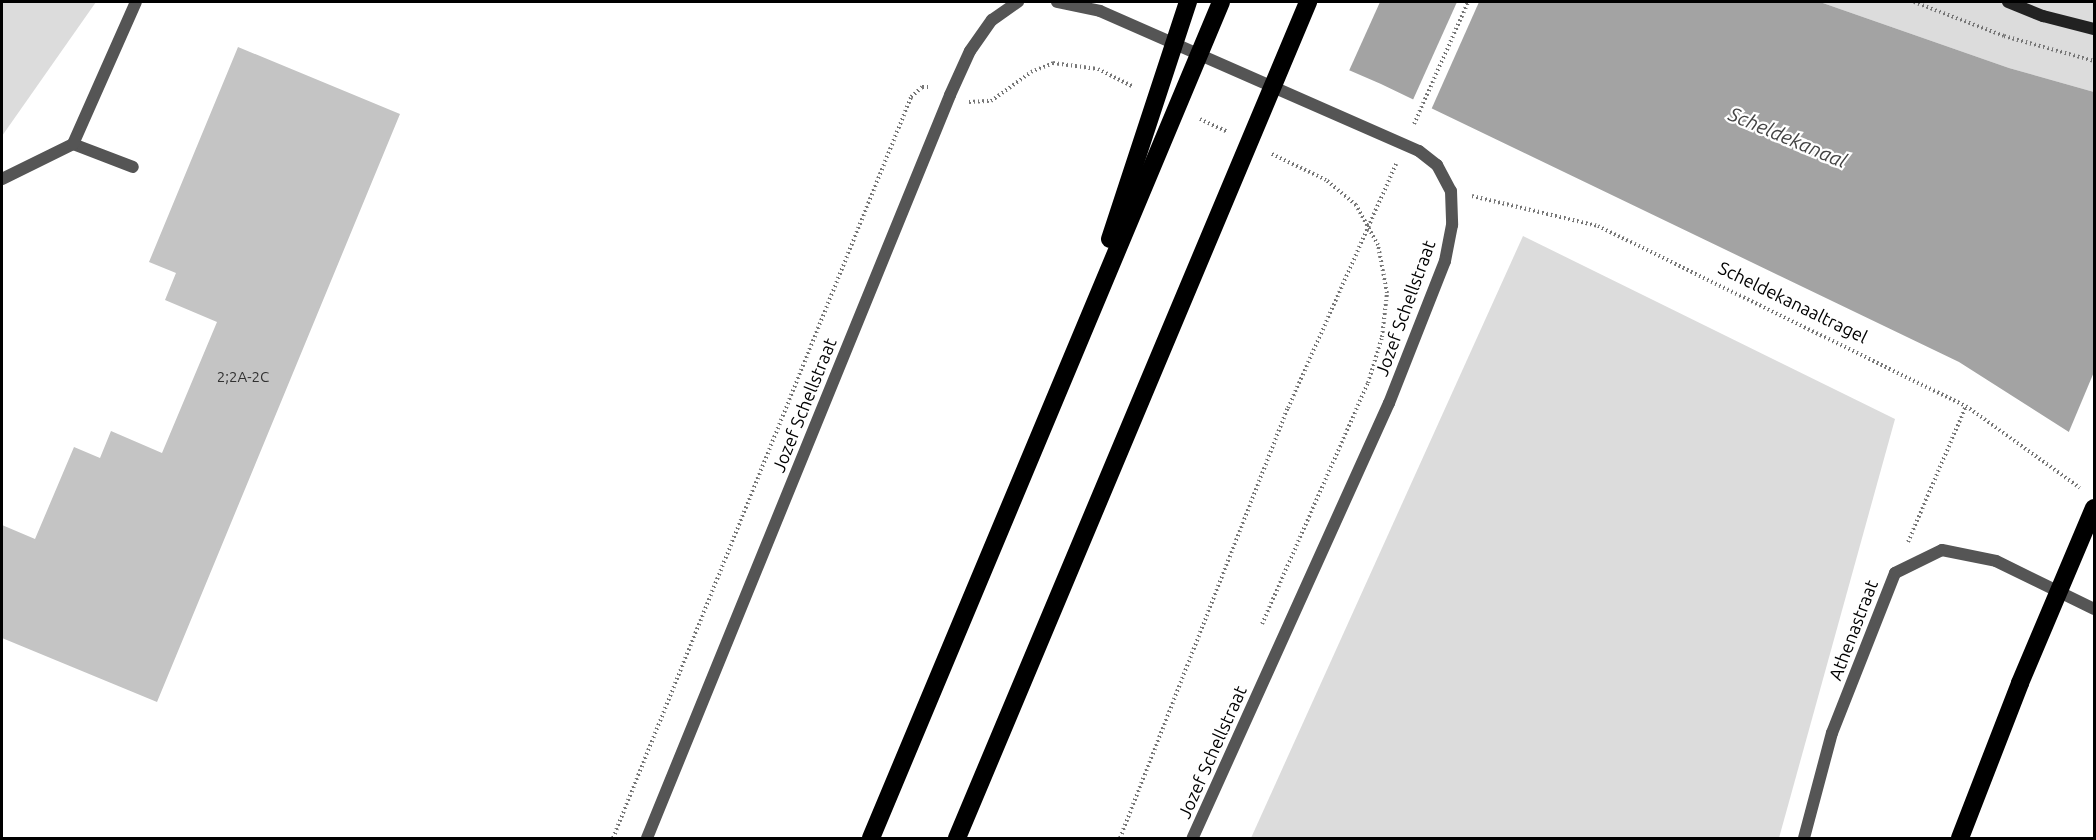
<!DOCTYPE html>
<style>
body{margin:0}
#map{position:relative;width:2096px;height:840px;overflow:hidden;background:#fff;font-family:Ubuntu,sans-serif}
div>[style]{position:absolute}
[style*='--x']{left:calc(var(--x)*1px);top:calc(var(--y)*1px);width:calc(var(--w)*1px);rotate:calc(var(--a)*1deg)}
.green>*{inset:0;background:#dcdcdc}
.water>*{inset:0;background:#a3a3a3}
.pier>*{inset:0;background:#fff}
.building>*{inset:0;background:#c4c4c4}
.path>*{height:4px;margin-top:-2px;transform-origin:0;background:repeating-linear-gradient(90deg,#777 0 1.5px,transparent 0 4.5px)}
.lane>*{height:12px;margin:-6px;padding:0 6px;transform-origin:6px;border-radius:6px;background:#555}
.street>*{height:12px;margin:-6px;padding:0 6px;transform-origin:6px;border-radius:6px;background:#555}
.secondary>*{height:12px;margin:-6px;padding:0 6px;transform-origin:6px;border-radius:6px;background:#222}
.highway>*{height:18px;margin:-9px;padding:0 9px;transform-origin:9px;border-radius:9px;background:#000}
span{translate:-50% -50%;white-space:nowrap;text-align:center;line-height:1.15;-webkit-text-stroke:4.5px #fff;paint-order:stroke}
.number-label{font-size:15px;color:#313131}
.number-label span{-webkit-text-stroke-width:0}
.street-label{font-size:18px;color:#000}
.water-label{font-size:20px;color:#444;font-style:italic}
.frame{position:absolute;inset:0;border:3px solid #000;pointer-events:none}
</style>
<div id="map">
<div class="green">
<i style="clip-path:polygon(2px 2px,96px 2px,2px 136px)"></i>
<i style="clip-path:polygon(1820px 2px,2094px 2px,2094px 92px,2009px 68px)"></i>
<i style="clip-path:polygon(1523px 236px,1895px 419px,1779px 838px,1251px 838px)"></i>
</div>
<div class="water">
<i style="clip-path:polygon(1191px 2px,1820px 2px,2009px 68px,2094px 92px,2094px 448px,1959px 362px,1381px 84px)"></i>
</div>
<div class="pier">
<i style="clip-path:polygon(1188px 2px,1380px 2px,1348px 73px)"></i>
<i style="clip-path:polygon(1457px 2px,1479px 2px,1431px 110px,1412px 102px)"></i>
<i style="clip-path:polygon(2094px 372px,2094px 451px,2068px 434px)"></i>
</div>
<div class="building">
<i style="clip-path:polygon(238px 47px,400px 114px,157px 702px,2px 638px,2px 525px,35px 539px,74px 447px,100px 458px,111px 431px,162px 453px,217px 322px,165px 300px,176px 273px,149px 262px)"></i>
</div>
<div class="path">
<i style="--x:1914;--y:2;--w:96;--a:20.7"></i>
<i style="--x:2004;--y:36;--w:93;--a:15.5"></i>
<i style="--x:969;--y:102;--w:22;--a:-3"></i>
<i style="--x:991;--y:101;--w:49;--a:-35.9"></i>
<i style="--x:1031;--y:72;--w:24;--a:-22"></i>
<i style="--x:1053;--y:63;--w:45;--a:7.6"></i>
<i style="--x:1098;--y:69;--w:40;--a:26.6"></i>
<i style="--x:1200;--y:119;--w:31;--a:25"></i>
<i style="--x:1414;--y:124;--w:133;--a:-66.1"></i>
<i style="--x:1472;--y:196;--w:130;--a:13.4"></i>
<i style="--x:1598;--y:226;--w:410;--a:26.1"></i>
<i style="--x:1966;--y:406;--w:140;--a:35.7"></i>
<i style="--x:1908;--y:542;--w:148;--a:-66.9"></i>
<i style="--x:1262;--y:624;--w:263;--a:-66.3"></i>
<i style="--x:1368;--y:383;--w:48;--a:-73.1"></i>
<i style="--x:1382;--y:337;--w:44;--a:-83.5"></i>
<i style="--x:1387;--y:293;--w:49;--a:-100.6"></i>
<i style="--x:1378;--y:245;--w:46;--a:-118.8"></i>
<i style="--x:1356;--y:205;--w:39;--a:-140"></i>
<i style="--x:1326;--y:180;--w:62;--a:-154.3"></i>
<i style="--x:613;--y:838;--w:799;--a:-68.09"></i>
<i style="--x:911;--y:97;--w:15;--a:-42"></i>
<i style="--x:922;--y:87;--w:7;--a:0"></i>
<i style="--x:1120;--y:838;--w:462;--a:-68.7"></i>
<i style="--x:1288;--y:408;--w:267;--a:-66.1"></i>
</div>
<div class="lane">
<i style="--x:73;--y:144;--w:64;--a:21"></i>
</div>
<div class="street">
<i style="--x:1057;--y:2;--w:44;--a:11.8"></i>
<i style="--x:1100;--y:11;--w:348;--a:23.7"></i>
<i style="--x:1419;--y:151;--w:23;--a:38"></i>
<i style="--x:1437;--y:165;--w:30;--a:62"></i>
<i style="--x:1451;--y:191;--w:34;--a:88"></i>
<i style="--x:1452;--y:225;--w:37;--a:101"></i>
<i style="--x:1445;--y:261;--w:153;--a:111.5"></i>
<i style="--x:1389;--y:403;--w:477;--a:114.3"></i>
<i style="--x:2;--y:179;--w:79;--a:-26.2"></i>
<i style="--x:73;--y:144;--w:155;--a:-66.1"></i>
<i style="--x:647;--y:838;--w:802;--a:-67.81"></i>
<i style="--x:950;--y:95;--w:48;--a:-65.6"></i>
<i style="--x:970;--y:51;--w:38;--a:-55"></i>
<i style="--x:992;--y:20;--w:32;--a:-35"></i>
<i style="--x:1804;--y:838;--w:109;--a:-75.1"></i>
<i style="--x:1832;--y:733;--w:172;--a:-68.5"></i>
<i style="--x:1895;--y:573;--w:52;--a:-26.1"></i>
<i style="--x:1942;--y:550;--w:55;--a:11.5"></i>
<i style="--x:1996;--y:561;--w:109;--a:26.1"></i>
</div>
<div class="secondary">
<i style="--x:2008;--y:2;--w:38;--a:22"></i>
<i style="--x:2043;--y:16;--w:53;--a:14.3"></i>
</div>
<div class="highway">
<i style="--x:1110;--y:239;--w:250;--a:-71.8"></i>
<i style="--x:871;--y:838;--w:906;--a:-67.28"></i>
<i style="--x:957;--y:838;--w:907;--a:-67.22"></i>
<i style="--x:1960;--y:838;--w:166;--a:-68.8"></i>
<i style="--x:2020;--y:683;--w:190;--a:-67.1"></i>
</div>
<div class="number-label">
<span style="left:243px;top:377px">2;2A-2C</span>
</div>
<div class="street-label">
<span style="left:1793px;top:302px;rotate:26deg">Scheldekanaaltragel</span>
<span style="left:1405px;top:308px;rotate:-70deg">Jozef Schellstraat</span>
<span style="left:804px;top:405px;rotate:-68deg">Jozef Schellstraat</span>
<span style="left:1853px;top:630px;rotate:-69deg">Athenastraat</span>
<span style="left:1212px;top:752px;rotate:-66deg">Jozef Schellstraat</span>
</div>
<div class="water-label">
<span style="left:1788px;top:137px;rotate:23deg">Scheldekanaal</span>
</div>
<div class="frame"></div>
</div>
